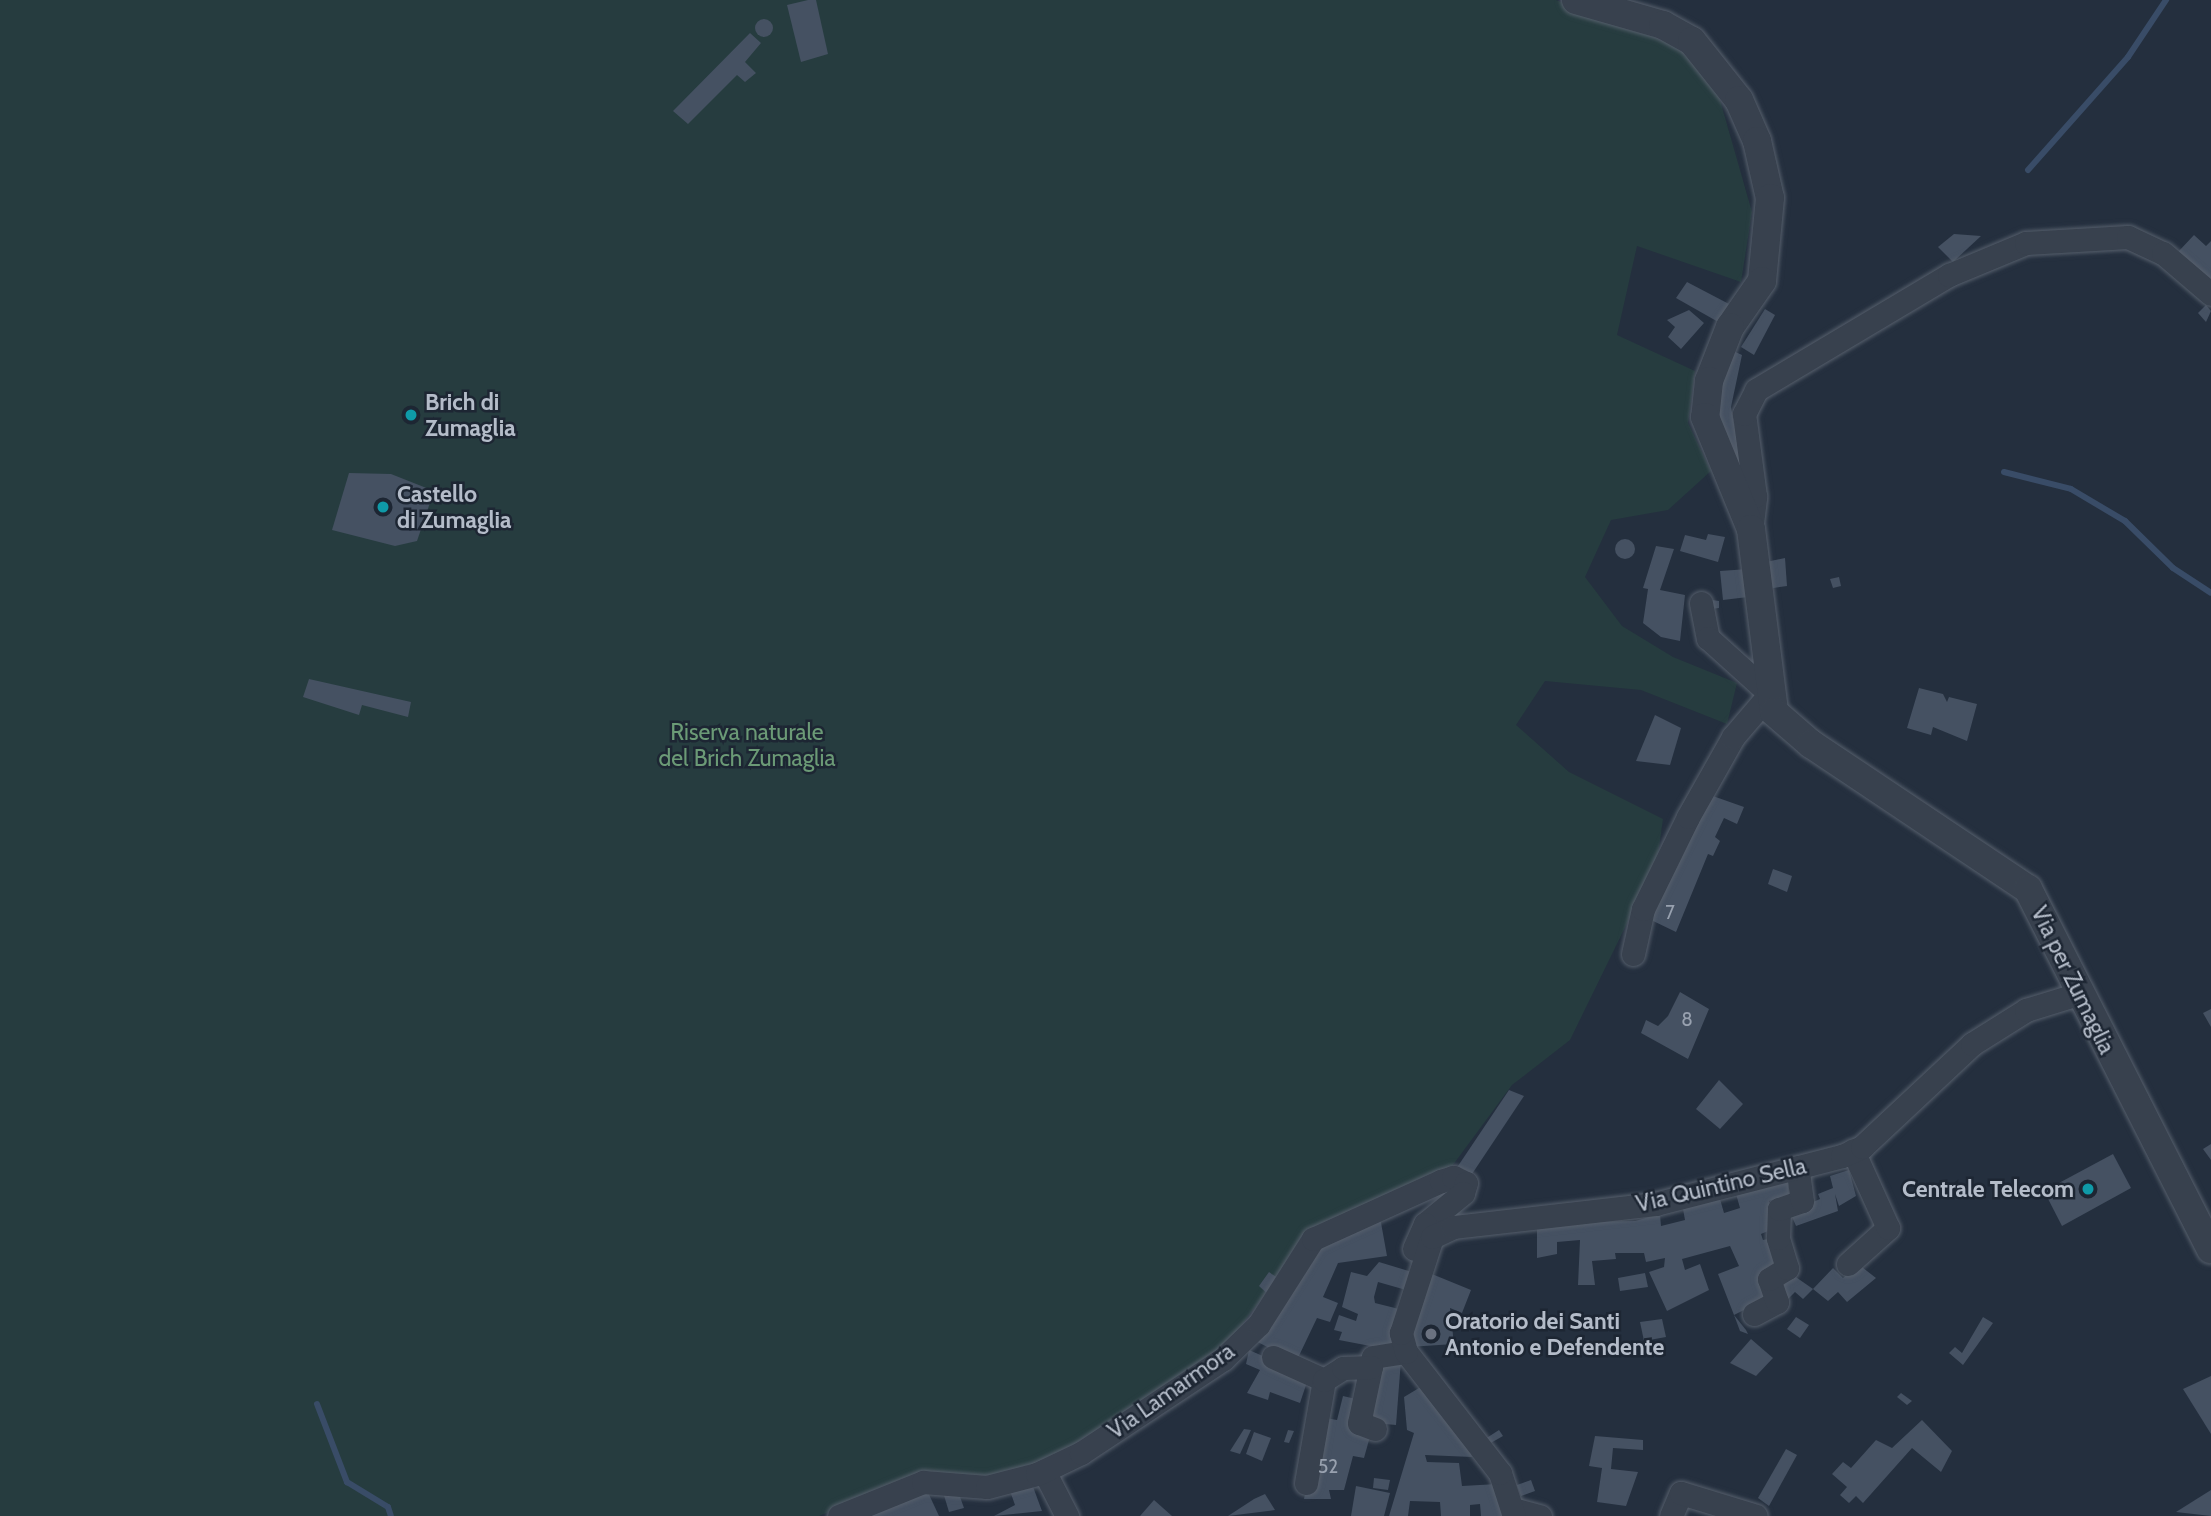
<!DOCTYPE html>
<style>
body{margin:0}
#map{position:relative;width:2211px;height:1516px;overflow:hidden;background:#242f3e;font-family:Cabin,sans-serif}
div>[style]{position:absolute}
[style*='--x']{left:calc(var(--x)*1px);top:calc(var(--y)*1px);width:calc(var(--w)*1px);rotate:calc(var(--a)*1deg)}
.green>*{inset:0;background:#263c3f}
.stream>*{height:6px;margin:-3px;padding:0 3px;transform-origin:3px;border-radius:3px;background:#394c67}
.building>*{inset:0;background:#455162}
.round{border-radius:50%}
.roads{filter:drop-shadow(0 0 2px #565f6c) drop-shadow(0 0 2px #565f6c)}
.minor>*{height:23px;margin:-11.5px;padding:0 11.5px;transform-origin:11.5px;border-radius:11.5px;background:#38414e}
.tertiary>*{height:28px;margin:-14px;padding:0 14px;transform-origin:14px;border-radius:14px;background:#38414e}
.dots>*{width:19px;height:19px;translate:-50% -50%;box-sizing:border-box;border:4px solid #1d2633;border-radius:50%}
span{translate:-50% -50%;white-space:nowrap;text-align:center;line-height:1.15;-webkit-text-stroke:5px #1d2633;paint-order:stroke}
.number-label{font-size:19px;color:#98a1af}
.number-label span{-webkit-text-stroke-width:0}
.poi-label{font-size:23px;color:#b4bcc9;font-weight:700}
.left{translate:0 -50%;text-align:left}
.right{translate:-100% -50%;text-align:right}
.park-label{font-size:23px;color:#6b9a76}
.street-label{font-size:23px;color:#b4bcc9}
</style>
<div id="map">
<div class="green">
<i style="clip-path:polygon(0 0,1556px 0,1679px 47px,1718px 93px,1752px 212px,1741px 282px,1637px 246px,1617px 335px,1695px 371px,1688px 423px,1711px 471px,1668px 510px,1611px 520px,1585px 577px,1622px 626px,1673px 657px,1737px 683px,1727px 724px,1641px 690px,1545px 681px,1516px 725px,1569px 772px,1663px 819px,1657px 862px,1570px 1040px,1512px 1085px,1447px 1173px,1314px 1229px,1219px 1355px,1038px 1466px,987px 1478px,924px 1474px,819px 1516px,0 1516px)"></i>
</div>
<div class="stream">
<i style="--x:2028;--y:170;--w:151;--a:-48.5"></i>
<i style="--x:2128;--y:57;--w:69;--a:-56.3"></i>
<i style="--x:2004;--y:472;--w:69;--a:14.2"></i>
<i style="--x:2071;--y:489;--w:63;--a:30.7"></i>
<i style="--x:2125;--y:521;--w:67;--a:44.4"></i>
<i style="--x:2173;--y:568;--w:45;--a:33.3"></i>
<i style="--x:317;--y:1404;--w:84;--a:69"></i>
<i style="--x:347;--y:1482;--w:48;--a:31.4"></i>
<i style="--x:388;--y:1507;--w:9;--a:72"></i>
</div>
<div class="building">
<i style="clip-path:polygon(808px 0,816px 0,828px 54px,801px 62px,787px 5px)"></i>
<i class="round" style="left:755px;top:19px;width:18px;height:18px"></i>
<i style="clip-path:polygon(750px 33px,761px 43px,745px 62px,756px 73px,745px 82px,737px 75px,688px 124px,673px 111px)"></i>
<i style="clip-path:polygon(1954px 234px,1981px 236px,1953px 262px,1938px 247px)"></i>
<i style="clip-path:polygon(2194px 235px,2206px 246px,2211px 241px,2211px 286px,2178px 252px)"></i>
<i style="clip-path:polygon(1687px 282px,1729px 304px,1720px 323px,1676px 298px)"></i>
<i style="clip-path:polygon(2206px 305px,2211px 311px,2206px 322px,2198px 313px)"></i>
<i style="clip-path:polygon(1765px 309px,1775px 315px,1754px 355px,1741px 347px)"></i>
<i style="clip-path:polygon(1689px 310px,1704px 323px,1681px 349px,1668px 337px,1675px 327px,1667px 320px)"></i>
<i style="clip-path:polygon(1729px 349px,1742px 355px,1731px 407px,1742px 472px,1721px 447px,1715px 388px)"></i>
<i style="clip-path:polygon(349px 473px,391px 474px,434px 491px,417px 541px,395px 546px,332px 530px)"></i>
<i style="clip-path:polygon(1708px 534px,1725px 537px,1718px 562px,1680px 551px,1685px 535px,1706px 540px)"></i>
<i class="round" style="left:1615px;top:539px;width:20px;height:20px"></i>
<i style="clip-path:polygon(1656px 546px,1674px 549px,1660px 590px,1685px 595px,1680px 641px,1661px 637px,1643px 623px,1648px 589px,1643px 588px)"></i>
<i style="clip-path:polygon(1785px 558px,1787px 586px,1767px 589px,1766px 562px)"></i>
<i style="clip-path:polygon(1748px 569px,1748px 597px,1723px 600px,1720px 571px)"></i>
<i style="clip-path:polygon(1839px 577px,1841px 586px,1833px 588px,1830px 579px)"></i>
<i style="clip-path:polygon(1712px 600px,1719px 601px,1719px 608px,1711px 609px)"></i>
<i style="clip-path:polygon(309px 679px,411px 702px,408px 717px,362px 705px,359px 715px,303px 697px)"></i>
<i style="clip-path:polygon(1919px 688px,1943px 694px,1947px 702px,1949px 697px,1977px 704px,1967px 741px,1933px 727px,1931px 735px,1907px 728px)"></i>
<i style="clip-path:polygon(1655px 715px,1681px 728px,1670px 765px,1636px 761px)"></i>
<i style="clip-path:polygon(1710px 795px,1744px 807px,1737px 824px,1724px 818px,1715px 837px,1720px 841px,1713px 856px,1708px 854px,1676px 932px,1649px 919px)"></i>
<i style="clip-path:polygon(1773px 869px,1792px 876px,1787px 892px,1768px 884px)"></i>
<i style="clip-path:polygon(1680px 992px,1709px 1009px,1688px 1059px,1641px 1033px,1646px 1020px,1658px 1026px,1668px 1016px)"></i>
<i style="clip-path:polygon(2211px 1009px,2211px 1027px,2203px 1013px)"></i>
<i style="clip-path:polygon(1719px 1080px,1743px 1104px,1720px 1129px,1696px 1109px)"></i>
<i style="clip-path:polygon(1509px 1090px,1524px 1096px,1472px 1174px,1458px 1166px)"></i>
<i style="clip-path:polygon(2211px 1144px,2211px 1160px,2203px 1149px)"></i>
<i style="clip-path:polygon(2113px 1154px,2131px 1188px,2062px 1226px,2044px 1191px)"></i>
<i style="clip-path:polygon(1849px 1170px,1856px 1196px,1839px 1206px,1835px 1194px,1838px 1211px,1796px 1226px,1790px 1212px,1820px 1199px,1818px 1194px,1833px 1188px,1830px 1176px)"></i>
<i style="clip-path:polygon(1787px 1178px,1789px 1195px,1769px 1201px,1775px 1228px,1761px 1234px,1763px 1240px,1772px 1238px,1780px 1265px,1770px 1297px,1734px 1315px,1718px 1274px,1739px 1266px,1730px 1246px,1682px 1259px,1685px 1270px,1700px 1264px,1709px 1290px,1667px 1311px,1649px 1272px,1664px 1267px,1665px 1258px,1646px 1262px,1644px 1253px,1615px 1253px,1616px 1259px,1592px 1261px,1595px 1285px,1578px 1285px,1580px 1240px,1557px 1242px,1557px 1254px,1537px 1258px,1537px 1223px,1635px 1221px,1660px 1214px,1661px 1226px,1685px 1220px,1683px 1209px,1720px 1199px,1724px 1213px,1740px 1208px,1736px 1194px)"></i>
<i style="clip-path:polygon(1380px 1217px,1387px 1256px,1338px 1263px,1323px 1297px,1338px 1303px,1330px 1322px,1317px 1318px,1296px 1362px,1252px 1339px,1322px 1247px)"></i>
<i style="clip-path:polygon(1379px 1262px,1412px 1272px,1406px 1290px,1378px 1282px,1374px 1297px,1375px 1303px,1399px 1309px,1391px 1350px,1339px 1340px,1342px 1332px,1334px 1330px,1339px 1315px,1356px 1321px,1358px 1314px,1342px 1307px,1351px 1272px,1367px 1276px)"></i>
<i style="clip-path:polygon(1858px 1264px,1876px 1278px,1847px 1302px,1838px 1292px,1828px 1301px,1813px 1289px,1803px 1299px,1795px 1292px,1786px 1301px,1774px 1288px,1790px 1273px,1813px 1289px,1833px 1268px,1843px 1278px)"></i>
<i style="clip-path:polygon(1269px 1272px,1282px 1281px,1271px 1297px,1259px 1286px)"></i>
<i style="clip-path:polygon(1427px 1272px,1471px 1290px,1462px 1313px,1450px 1308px,1454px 1344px,1409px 1347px)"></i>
<i style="clip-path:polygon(1645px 1273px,1648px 1287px,1620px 1291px,1618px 1278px)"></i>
<i style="clip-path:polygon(1734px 1315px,1746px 1330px,1748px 1334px,1740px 1331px)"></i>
<i style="clip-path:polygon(1796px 1317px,1809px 1325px,1800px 1338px,1787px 1329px)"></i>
<i style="clip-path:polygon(1983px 1317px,1993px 1323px,1963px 1365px,1949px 1353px,1955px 1347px,1962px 1353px)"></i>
<i style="clip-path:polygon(1662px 1319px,1666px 1337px,1644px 1341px,1640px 1322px)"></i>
<i style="clip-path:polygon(1751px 1339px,1773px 1358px,1756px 1376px,1730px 1363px)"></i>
<i style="clip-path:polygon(1249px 1350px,1309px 1376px,1300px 1403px,1270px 1392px,1268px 1400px,1247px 1393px,1260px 1370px,1246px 1364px)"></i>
<i style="clip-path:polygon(1401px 1360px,1396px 1425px,1373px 1423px,1378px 1363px)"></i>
<i style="clip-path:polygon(2211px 1376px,2211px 1434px,2183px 1389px)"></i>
<i style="clip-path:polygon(1424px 1385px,1465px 1435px,1472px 1457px,1425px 1455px,1427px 1462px,1459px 1463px,1462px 1486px,1497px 1484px,1502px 1516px,1481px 1516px,1480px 1504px,1470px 1505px,1470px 1516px,1441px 1516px,1440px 1502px,1410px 1501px,1408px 1516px,1389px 1516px,1414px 1433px,1407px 1430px,1404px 1397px)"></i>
<i style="clip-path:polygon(1901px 1393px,1912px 1401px,1907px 1405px,1897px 1397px)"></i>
<i style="clip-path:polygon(1343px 1396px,1360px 1400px,1371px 1433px,1364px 1458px,1353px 1456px,1344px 1490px,1329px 1490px,1331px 1499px,1304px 1499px,1320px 1417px,1337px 1420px)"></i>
<i style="clip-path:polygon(1922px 1420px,1952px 1451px,1941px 1472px,1912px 1448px,1863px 1503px,1856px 1496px,1849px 1503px,1840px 1495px,1847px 1487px,1832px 1474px,1843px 1462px,1851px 1468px,1876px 1440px,1892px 1448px)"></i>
<i style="clip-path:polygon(1244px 1429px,1251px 1430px,1240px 1454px,1230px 1451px)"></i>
<i style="clip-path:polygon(1288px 1430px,1294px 1431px,1289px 1443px,1284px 1442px)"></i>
<i style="clip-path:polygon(1499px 1430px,1503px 1436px,1489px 1444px,1485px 1439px)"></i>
<i style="clip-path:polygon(1254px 1432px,1271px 1438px,1262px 1461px,1246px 1454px)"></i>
<i style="clip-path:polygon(1595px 1436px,1643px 1440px,1643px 1450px,1613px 1448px,1611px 1469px,1638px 1472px,1626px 1506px,1597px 1502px,1602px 1468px,1589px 1466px)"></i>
<i style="clip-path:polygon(1786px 1449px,1797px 1455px,1769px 1506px,1758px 1498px)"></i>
<i style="clip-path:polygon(1374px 1478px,1390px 1480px,1388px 1490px,1373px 1488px)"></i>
<i style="clip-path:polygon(1531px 1480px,1535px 1491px,1521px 1496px,1517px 1485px)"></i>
<i style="clip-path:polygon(1032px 1484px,1042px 1511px,994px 1516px,1015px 1505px,1010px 1491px)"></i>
<i style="clip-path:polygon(1356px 1486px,1390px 1493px,1384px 1516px,1351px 1516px)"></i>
<i style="clip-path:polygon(926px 1488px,939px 1516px,850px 1516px)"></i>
<i style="clip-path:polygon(2211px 1490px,2211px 1516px,2176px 1512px)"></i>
<i style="clip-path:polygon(943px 1492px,959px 1494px,964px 1508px,949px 1512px)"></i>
<i style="clip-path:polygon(1265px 1494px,1275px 1510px,1228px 1516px,1254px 1499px)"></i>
<i style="clip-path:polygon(1154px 1500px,1172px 1516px,1140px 1516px)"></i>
</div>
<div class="roads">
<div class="minor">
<i style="--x:1751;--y:531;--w:35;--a:-83"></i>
<i style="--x:1755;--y:496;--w:83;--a:-97.6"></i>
<i style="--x:1744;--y:414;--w:27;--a:-63"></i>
<i style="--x:1756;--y:390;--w:225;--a:-30.8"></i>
<i style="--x:1949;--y:275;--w:83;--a:-22.6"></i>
<i style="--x:2026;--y:243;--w:102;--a:-3.4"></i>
<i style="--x:2128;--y:237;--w:38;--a:25"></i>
<i style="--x:2163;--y:253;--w:63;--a:40.5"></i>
<i style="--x:1701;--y:603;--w:36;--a:79"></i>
<i style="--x:1708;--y:638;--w:81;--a:42"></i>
<i style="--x:1633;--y:954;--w:46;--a:-77.5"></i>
<i style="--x:1643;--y:909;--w:102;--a:-63.9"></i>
<i style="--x:1688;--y:817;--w:92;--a:-60.6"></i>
<i style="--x:1733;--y:737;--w:54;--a:-49.5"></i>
<i style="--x:1848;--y:1264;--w:54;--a:-42"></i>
<i style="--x:1888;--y:1228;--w:85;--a:-114.4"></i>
<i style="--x:1754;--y:1314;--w:26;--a:-28"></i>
<i style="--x:1777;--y:1302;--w:24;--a:-109"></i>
<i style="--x:1769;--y:1279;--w:21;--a:-31"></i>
<i style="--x:1787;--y:1268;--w:31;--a:-107"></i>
<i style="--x:1778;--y:1238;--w:29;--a:-88"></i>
<i style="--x:1779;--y:1209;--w:24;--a:-19"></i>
<i style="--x:1802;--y:1201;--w:34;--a:-98"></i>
<i style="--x:1273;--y:1357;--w:56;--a:24.3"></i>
<i style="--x:1375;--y:1429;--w:17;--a:-159"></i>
<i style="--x:1359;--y:1423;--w:67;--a:-78"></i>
<i style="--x:1373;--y:1357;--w:33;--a:-9"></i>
<i style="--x:1044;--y:1471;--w:51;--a:62.9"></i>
<i style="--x:1306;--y:1483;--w:105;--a:-80.1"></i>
<i style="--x:1324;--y:1380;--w:22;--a:-32"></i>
<i style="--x:1343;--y:1368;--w:28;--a:-2"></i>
<i style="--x:1513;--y:1509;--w:28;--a:15"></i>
<i style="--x:839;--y:1516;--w:91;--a:-22"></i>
<i style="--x:923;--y:1482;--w:64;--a:4.5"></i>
<i style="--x:987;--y:1487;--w:52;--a:-14.6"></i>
<i style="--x:1037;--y:1474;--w:49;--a:-25.5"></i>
<i style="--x:1081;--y:1453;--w:170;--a:-33.5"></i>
<i style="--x:1223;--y:1359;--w:50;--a:-44.2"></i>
<i style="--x:1259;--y:1324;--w:101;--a:-57.6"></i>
<i style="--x:1313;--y:1239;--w:141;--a:-24.4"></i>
<i style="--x:1441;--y:1181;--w:13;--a:-18"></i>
<i style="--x:1453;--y:1177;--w:14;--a:25"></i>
<i style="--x:1466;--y:1183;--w:10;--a:107"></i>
<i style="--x:1463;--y:1193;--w:49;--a:140.8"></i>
<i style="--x:1425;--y:1224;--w:27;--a:114"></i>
<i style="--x:1514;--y:1516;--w:45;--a:-108"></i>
<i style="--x:1500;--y:1473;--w:153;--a:-127.8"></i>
<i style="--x:1406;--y:1352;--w:20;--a:-105"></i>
<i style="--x:1401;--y:1333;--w:101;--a:-72.1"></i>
<i style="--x:1432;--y:1237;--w:23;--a:-25"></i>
<i style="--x:1453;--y:1227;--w:203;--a:-6.5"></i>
<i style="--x:1655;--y:1204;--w:193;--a:-14.4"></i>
<i style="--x:1842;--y:1156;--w:22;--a:-24"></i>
<i style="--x:1862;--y:1147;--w:151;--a:-43.1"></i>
<i style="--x:1972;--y:1044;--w:64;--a:-32.2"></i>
<i style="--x:2026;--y:1010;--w:54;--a:-17.1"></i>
<i style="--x:1671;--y:1516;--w:25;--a:-67"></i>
<i style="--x:1681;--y:1493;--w:78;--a:17"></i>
</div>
<div class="tertiary">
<i style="--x:1576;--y:0;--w:91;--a:16"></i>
<i style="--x:1663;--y:25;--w:33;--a:29"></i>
<i style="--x:1692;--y:41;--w:75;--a:51.5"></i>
<i style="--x:1739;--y:100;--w:45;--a:66.3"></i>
<i style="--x:1757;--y:141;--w:58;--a:77.2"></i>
<i style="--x:1770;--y:198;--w:83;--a:95.5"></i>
<i style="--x:1762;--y:281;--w:56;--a:124.8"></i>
<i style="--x:1730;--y:327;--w:58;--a:111.3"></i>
<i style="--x:1709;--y:381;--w:36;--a:96"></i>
<i style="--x:1705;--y:417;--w:121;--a:67.7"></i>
<i style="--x:1751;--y:529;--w:184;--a:82.8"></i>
<i style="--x:1774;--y:712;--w:49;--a:40.9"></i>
<i style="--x:1811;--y:744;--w:261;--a:33.8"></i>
<i style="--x:2028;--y:889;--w:404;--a:63.1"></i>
</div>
</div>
<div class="dots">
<i style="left:411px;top:415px;background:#0f9aa8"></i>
<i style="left:383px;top:507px;background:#0f9aa8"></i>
<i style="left:2088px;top:1189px;background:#0f9aa8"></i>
<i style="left:1431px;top:1334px;background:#6b7280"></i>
</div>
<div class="number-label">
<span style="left:1670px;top:913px">7</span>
<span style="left:1687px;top:1020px">8</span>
<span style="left:1328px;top:1467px">52</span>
</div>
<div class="poi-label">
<span class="left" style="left:425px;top:415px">Brich di<br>Zumaglia</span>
<span class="left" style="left:397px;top:507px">Castello<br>di Zumaglia</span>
<span class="right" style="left:2074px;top:1189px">Centrale Telecom</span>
<span class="left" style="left:1445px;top:1334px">Oratorio dei Santi<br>Antonio e Defendente</span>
</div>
<div class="park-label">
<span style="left:747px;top:745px">Riserva naturale<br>del Brich Zumaglia</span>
</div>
<div class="street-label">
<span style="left:2073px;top:980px;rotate:64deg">Via per Zumaglia</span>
<span style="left:1721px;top:1185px;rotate:-13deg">Via Quintino Sella</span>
<span style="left:1171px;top:1391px;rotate:-35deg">Via Lamarmora</span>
</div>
</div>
